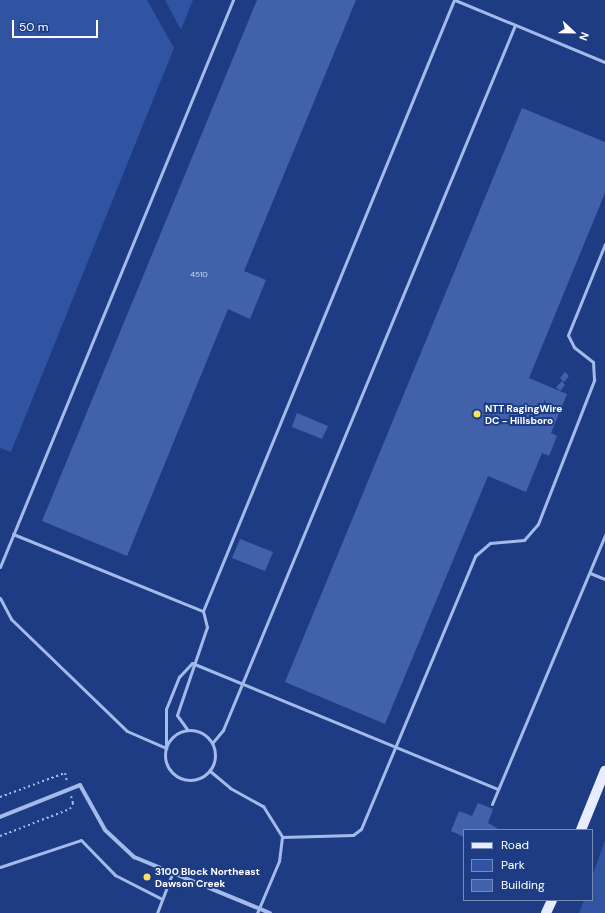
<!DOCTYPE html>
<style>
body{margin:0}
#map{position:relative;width:605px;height:913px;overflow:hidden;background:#1d3c84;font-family:"DM Sans",sans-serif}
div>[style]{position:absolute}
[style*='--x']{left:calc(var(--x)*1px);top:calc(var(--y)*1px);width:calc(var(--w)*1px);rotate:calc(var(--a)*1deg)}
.green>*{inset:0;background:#3053a2}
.building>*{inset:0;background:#4162ab}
.path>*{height:2px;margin-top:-1px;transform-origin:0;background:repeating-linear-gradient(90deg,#a3baea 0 2px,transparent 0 5px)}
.service>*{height:3px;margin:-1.5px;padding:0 1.5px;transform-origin:1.5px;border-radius:1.5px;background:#a3baea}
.service>.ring{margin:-1.5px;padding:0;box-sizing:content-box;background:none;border:3px solid #a3baea;border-radius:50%}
.minor>*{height:4px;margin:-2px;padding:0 2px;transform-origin:2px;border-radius:2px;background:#a3baea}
.primary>*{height:10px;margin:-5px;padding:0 5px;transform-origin:5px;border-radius:5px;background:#e7edfe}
.dots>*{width:11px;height:11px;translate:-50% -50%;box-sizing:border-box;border:2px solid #1d3c84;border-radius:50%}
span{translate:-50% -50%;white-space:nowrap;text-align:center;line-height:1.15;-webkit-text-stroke:4px #1d3c84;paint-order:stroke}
.number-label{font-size:8px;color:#d0d8ea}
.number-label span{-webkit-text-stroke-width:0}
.poi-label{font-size:10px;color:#fff;font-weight:700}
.left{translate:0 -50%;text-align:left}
.legend{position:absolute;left:463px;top:829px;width:130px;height:72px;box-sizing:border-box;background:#1d3c84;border:1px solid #778ab5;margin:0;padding:5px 7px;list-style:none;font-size:12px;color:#fff}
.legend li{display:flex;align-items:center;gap:8px;height:20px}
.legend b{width:20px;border:1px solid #778ab5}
.north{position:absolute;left:553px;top:12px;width:40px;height:40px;-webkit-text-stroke:3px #1d3c84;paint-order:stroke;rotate:112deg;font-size:11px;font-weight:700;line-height:16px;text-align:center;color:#fff}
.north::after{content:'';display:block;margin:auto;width:14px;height:18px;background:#fff;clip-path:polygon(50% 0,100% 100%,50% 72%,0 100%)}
.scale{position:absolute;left:12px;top:20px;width:86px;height:18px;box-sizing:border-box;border:2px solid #fff;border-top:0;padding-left:5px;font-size:12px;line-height:14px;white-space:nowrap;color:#fff;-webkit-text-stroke:3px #1d3c84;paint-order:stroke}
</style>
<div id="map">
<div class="green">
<i style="clip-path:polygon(0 0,147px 0,174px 48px,11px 452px,0 448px)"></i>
<i style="clip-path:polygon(165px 0,193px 0,181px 30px)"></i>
<i style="clip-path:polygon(605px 840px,605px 913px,579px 913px,584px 900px,592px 900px,592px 877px)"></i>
</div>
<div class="building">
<i style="clip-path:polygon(257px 0,356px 0,244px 271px,266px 280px,250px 319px,228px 309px,127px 556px,42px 521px)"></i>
<i style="clip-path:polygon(522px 108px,605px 142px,605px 193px,529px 378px,567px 394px,551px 433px,557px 436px,549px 456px,542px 453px,526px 492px,488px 476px,385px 724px,285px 682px)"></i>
<i style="clip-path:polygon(565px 372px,569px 376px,564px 382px,560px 378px)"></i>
<i style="clip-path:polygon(562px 381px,565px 385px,560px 391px,556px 387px)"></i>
<i style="clip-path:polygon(297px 413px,328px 426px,322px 439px,292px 427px)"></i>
<i style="clip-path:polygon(240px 539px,273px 552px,265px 571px,232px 558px)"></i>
<i style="clip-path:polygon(478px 803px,493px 809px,488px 823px,500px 830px,464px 830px,464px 837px,451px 831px,459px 811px,472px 816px)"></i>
</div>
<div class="path">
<i style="--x:0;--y:797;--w:69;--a:-20.3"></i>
<i style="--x:65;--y:773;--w:9;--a:77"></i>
<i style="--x:0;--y:836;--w:75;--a:-21.1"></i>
<i style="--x:70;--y:809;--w:7;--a:-63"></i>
<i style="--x:73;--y:803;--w:7;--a:-106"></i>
</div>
<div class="service">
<i style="--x:455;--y:0;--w:162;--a:22.5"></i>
<i style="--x:13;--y:534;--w:205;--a:22.1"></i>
<i style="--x:0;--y:567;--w:613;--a:-67.66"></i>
<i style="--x:590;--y:573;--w:16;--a:22"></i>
<i style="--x:0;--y:598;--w:24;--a:62"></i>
<i style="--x:11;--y:619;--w:161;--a:44"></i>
<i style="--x:127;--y:731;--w:43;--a:23.6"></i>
<i style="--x:166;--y:748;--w:39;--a:-90"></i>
<i style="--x:166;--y:709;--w:35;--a:-68"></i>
<i style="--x:179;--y:677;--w:19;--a:-47"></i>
<i style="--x:192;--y:663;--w:331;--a:22.4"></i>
<i style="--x:187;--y:729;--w:17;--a:-126"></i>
<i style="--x:177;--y:715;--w:93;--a:-71.2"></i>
<i style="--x:207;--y:627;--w:16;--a:-104"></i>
<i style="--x:203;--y:611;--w:661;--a:-67.67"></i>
<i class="ring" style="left:165px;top:730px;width:47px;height:47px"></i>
<i style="--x:213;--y:742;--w:16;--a:-50"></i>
<i style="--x:223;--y:730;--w:763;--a:-67.5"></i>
<i style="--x:210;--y:771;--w:26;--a:40"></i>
<i style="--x:230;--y:788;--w:38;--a:29"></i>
<i style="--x:263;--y:806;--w:36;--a:58"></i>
<i style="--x:282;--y:837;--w:24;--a:97"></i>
<i style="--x:279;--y:861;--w:56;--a:112.9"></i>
<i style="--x:492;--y:804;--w:292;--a:-67.2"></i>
<i style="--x:282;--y:837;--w:71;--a:-1.6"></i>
<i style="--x:353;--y:835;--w:10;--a:-37"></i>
<i style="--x:361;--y:829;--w:296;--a:-67.3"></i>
<i style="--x:475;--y:556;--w:20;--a:-41"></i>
<i style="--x:490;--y:543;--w:34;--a:-5"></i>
<i style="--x:524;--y:540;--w:21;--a:-49"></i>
<i style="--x:538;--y:524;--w:155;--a:-68.7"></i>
<i style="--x:594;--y:380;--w:18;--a:-93"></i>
<i style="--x:593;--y:362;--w:24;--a:-142"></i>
<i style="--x:574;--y:347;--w:13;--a:-117"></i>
<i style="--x:568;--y:335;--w:98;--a:-67.9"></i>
<i style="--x:0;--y:867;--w:85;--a:-18.4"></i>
<i style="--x:81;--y:840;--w:49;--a:45.8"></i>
<i style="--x:115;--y:875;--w:53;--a:27.1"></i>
<i style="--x:157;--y:913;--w:42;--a:-69"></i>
</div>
<div class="minor">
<i style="--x:0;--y:817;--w:86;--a:-21.8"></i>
<i style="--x:80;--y:785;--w:51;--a:60.9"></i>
<i style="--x:105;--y:830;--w:40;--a:43"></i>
<i style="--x:134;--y:857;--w:147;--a:22.4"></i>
</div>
<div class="primary">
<i style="--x:581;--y:830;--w:64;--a:-67.9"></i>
<i style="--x:546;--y:913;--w:14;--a:-65"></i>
</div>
<div class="dots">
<i style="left:477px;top:414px;background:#fae361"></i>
<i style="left:147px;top:877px;background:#fae361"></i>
</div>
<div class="number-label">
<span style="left:199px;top:275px">4510</span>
</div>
<div class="poi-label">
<span class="left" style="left:485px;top:414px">NTT RagingWire<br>DC - Hillsboro</span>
<span class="left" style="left:155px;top:877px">3100 Block Northeast<br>Dawson Creek</span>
</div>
<ul class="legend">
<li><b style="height:5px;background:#e7edfe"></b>Road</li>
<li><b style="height:11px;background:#3053a2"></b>Park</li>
<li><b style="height:11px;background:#4162ab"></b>Building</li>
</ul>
<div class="north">N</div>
<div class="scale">50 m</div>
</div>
